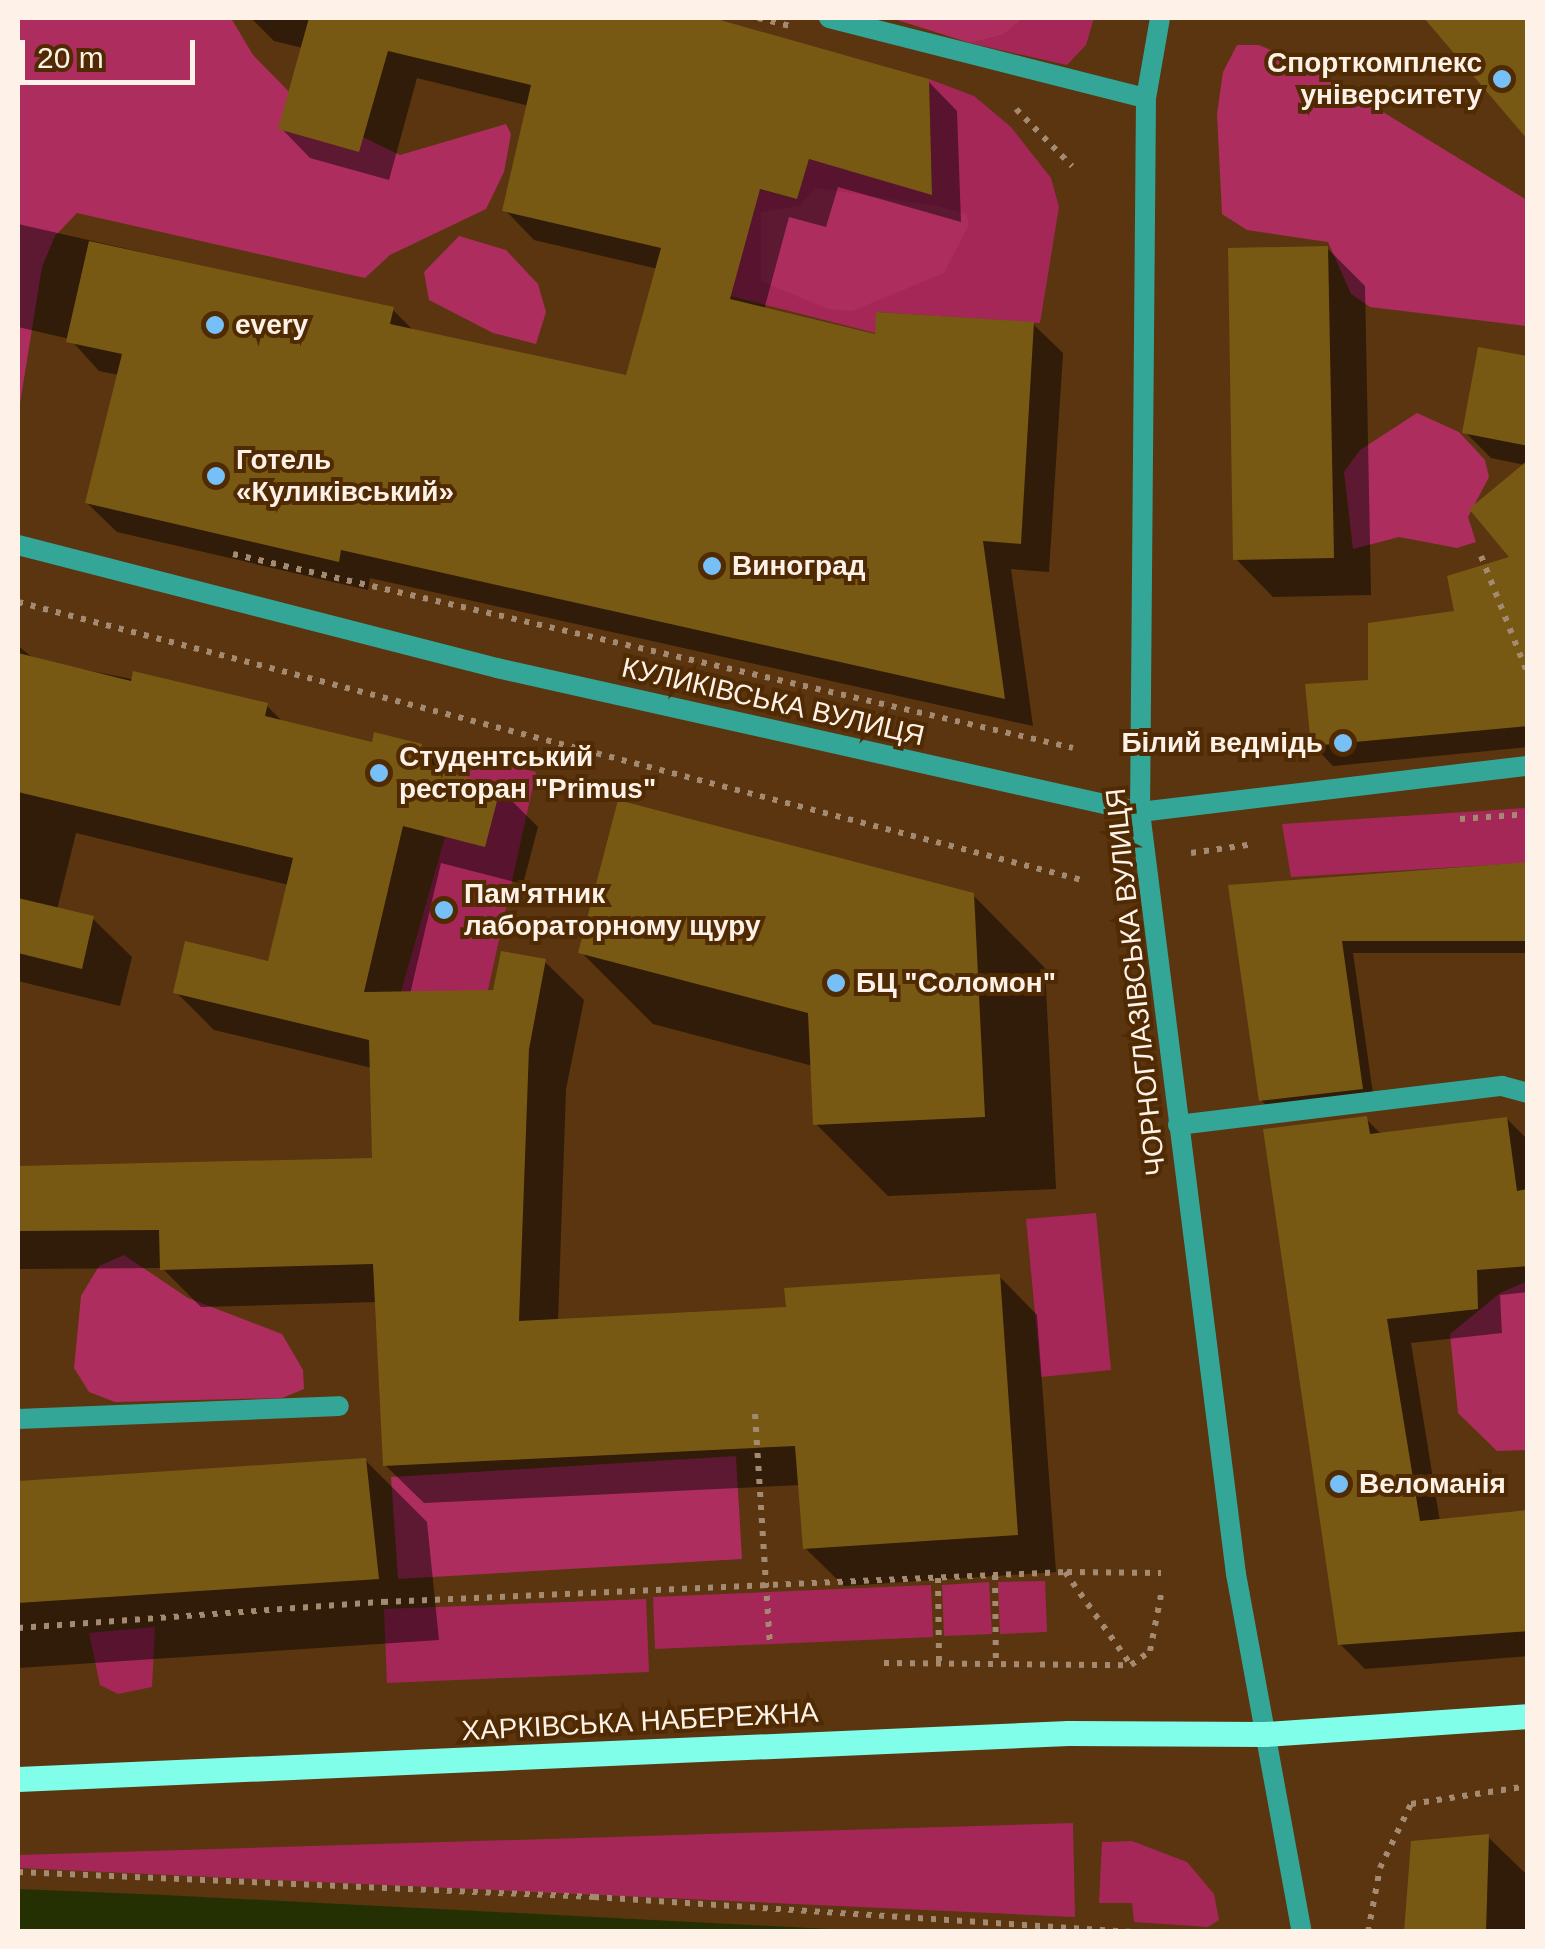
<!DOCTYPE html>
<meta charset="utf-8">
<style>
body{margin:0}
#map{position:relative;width:1545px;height:1949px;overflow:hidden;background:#5a350f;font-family:Arial,sans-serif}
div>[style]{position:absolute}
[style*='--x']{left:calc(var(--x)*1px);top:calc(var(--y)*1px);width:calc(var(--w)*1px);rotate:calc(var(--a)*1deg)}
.green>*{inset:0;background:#a52758}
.forest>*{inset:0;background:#ae2d5f}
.water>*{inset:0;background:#253002}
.shadow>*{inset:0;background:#0007}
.building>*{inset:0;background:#785913}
.path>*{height:6px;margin-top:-3px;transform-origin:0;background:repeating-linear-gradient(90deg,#a38a70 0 5px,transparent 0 13px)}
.service>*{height:20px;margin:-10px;padding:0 10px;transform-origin:10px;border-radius:10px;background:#34a697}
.minor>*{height:20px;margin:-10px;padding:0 10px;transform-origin:10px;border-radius:10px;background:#34a697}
.tertiary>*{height:20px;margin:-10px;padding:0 10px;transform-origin:10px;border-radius:10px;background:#34a697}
.primary>*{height:25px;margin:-12.5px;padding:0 12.5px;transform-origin:12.5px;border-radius:12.5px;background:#80feea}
.dots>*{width:28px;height:28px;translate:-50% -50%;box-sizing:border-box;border:5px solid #4f2a02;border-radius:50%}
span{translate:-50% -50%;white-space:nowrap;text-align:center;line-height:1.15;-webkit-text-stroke:8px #4f2a02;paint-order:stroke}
.poi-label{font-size:28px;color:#fef2e8;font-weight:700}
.right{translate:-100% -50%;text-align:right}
.left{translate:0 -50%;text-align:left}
.street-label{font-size:28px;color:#fef2e8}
.frame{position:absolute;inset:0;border:20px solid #fef2e8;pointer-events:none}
.scale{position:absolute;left:20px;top:40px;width:175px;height:45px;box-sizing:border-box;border:5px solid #fef2e8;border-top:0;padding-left:12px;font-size:30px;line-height:35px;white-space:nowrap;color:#fef2e8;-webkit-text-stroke:8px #4f2a02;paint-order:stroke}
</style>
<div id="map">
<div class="green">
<i style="clip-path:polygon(1024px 18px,1094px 18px,1086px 45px,1067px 65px,970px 43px,1003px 35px)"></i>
<i style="clip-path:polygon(929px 79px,974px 96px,1011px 127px,1051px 178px,1059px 207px,1040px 323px,877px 312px,875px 333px,731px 296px,758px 189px,797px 199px,809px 159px,932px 194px)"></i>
<i style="clip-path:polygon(467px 754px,536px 772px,464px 1099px,401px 992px,445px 837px,485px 846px,461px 776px)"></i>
<i style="clip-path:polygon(1527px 808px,1527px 863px,1291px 877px,1282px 824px)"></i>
<i style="clip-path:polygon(1096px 1213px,1111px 1370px,1041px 1377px,1026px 1219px)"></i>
<i style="clip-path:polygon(1045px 1581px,1047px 1632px,1000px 1634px,998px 1582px)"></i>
<i style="clip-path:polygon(989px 1582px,992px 1634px,944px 1636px,942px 1585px)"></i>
<i style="clip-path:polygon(931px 1585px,933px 1637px,655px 1649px,653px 1597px)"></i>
<i style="clip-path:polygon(646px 1599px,649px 1672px,387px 1683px,384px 1609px)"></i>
<i style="clip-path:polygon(155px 1627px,152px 1687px,118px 1694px,100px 1685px,89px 1633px)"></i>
<i style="clip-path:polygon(1073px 1823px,1075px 1917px,18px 1868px,18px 1855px)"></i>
<i style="clip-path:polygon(1132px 1841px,1187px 1862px,1214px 1894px,1219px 1920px,1208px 1927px,1134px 1922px,1132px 1903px,1099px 1903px,1102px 1842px)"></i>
</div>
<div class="forest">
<i style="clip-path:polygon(18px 18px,231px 18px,253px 55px,307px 110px,400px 155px,506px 124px,511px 134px,504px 172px,486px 209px,390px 255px,365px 278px,77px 213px,55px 236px,42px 267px,18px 416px)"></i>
<i style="clip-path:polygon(891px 18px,1024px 18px,1003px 35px,970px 43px)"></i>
<i style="clip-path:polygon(1237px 45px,1259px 45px,1306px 65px,1527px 200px,1527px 326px,1370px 307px,1351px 294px,1328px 242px,1247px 230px,1222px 214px,1217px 114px,1223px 72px)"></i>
<i style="clip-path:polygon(816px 188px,937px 206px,966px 214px,969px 224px,944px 273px,852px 311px,828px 309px,761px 281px,761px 212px,799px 206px)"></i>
<i style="clip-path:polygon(459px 236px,506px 250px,538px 284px,546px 312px,536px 344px,493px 333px,429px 300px,424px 272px)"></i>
<i style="clip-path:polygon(1417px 413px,1459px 432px,1485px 460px,1489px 477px,1468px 517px,1476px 542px,1457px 548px,1399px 537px,1353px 549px,1344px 472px,1360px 450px)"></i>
<i style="clip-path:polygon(124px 1255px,188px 1298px,282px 1334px,303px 1370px,304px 1389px,282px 1398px,115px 1402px,89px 1392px,74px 1368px,81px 1296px,99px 1266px)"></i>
<i style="clip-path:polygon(1527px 1281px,1527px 1450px,1497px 1451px,1458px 1413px,1450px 1334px,1500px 1293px)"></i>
<i style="clip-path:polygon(736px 1456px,742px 1559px,398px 1579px,391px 1477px)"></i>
</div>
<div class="water">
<i style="clip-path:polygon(18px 1889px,164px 1895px,867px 1931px,18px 1931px)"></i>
</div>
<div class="shadow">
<i style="clip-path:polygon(251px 18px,705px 18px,928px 81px,957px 111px,961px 222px,838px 187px,826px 227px,789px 217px,764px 310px,878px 338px,1033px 324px,1063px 353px,1049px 572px,1011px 569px,1033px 726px,370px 578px,368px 590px,117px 532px,87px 503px,119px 375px,99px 371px,70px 339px,18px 327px,18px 224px,392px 309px,415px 332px,627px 378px,658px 269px,534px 240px,505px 210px,529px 106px,417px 78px,389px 180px,310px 158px,281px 128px,303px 48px,274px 41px)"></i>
<i style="clip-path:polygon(1427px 18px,1528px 18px,1528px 136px)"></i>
<i style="clip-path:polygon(1327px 248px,1365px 286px,1371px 595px,1273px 597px,1236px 559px)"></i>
<i style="clip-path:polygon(1528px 359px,1528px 747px,1333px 766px,1313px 745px,1371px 683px,1514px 559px,1525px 465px,1491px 458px,1465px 432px)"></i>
<i style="clip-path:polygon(18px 646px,36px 660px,267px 706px,284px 723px,374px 745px,421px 746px,451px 776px,499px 788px,538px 827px,523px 884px,441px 863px,410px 994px,495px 993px,545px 962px,584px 1000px,566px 1089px,558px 1321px,788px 1309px,999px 1276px,1037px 1315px,1056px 1572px,844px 1586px,805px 1548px,801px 1485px,424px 1503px,385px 1465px,377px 1302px,201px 1307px,162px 1268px,18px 1269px,18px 1168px,375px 1161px,372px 1068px,214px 1030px,176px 992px,270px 964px,289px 885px,76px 833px,57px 910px,93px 919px,132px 957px,120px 1006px,18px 981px)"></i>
<i style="clip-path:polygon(1528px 864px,1528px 953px,1353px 953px,1374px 1101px,1274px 1113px,1261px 1100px,1231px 887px)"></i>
<i style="clip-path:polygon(973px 895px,1045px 968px,1056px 1189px,888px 1196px,816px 1124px,813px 1066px,653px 1024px,581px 952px)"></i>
<i style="clip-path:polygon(1366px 1119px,1382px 1135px,1507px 1119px,1528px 1140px,1528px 1292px,1500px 1295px,1502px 1333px,1411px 1343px,1440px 1522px,1528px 1513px,1528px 1656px,1365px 1669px,1340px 1644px)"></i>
<i style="clip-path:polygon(365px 1460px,427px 1522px,439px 1640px,18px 1668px,18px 1484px)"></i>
<i style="clip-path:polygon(1488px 1837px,1528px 1876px,1528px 1932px,1406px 1932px)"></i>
</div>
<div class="building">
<i style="clip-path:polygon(309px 18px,713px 18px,929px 79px,932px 195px,809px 159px,797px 199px,760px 189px,730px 299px,875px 334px,876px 312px,1034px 322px,1021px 544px,983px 541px,1005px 699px,341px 550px,339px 562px,85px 503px,122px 354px,66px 342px,89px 241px,394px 307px,390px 324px,626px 375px,661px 248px,502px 211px,531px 85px,388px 51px,359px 152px,278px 129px)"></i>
<i style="clip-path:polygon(1424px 18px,1528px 18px,1528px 140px)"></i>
<i style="clip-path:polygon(1328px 246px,1334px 558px,1233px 560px,1228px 248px)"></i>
<i style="clip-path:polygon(1478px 347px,1528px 356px,1528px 446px,1462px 433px)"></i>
<i style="clip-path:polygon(1528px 460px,1528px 726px,1311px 746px,1305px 684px,1368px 680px,1368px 623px,1454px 611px,1447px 576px,1509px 557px,1469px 509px)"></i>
<i style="clip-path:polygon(18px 653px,131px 681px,133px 671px,268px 703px,265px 716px,372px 742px,374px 732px,422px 744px,417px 765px,501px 786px,485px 847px,403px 826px,364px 992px,493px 990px,501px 951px,546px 959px,529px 1049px,519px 1321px,786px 1307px,784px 1288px,1000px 1274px,1018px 1535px,803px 1549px,795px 1446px,383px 1466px,373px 1264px,160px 1270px,159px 1230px,18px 1231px,18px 1166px,372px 1158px,369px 1040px,173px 993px,185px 941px,268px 961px,293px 858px,18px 792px)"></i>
<i style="clip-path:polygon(618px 800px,974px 893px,985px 1117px,813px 1125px,808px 1013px,578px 953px)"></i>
<i style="clip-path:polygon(1528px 862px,1528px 941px,1342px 941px,1363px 1089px,1259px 1101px,1228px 885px)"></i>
<i style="clip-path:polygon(18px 898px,94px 916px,82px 969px,18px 953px)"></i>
<i style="clip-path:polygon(1367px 1116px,1370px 1134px,1507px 1117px,1517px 1191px,1528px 1189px,1528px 1266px,1477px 1270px,1478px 1309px,1387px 1319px,1420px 1521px,1528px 1510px,1528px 1631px,1338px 1645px,1263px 1129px)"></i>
<i style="clip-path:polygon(366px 1458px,379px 1579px,18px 1603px,18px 1481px)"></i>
<i style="clip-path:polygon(1489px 1834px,1486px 1932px,1404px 1932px,1411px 1841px)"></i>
</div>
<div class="path">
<i style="--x:758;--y:18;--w:34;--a:14"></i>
<i style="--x:1016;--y:109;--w:80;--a:45.5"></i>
<i style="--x:233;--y:554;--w:862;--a:13"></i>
<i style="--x:1481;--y:556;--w:128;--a:68.4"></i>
<i style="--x:18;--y:602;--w:1103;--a:14.65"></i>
<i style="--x:1460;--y:819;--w:68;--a:-4.2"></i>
<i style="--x:1191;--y:853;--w:64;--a:-8.1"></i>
<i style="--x:755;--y:1414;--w:230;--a:86.3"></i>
<i style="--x:1067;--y:1572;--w:94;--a:0.6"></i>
<i style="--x:995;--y:1575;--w:89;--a:89.4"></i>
<i style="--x:938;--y:1578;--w:85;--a:89.3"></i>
<i style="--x:18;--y:1628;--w:366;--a:-4.1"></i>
<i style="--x:383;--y:1602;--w:683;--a:-2.52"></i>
<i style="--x:1065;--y:1572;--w:114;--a:54.6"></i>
<i style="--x:1131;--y:1665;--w:24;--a:-36"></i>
<i style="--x:1150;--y:1651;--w:62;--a:-78.9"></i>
<i style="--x:884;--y:1663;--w:246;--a:0.5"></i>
<i style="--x:18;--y:1872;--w:577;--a:2.49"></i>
<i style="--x:594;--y:1897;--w:540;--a:3.72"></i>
<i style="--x:1368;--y:1932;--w:65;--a:-79.4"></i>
<i style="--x:1380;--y:1868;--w:71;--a:-64.2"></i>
<i style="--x:1411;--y:1804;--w:118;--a:-8.7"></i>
</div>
<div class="service">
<i style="--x:1178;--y:1125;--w:326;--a:-6.9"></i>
<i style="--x:1502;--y:1086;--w:27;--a:15"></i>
<i style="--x:18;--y:1419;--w:321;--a:-2.3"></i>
</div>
<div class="minor">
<i style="--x:829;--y:18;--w:327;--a:14.2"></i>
<i style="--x:18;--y:545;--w:495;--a:14.4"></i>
<i style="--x:497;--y:668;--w:659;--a:12.62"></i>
<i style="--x:1140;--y:812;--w:391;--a:-6.8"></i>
</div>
<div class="tertiary">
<i style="--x:1160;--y:18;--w:81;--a:99.9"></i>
<i style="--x:1146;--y:98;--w:714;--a:90.48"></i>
<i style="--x:1140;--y:812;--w:768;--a:82.82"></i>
<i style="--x:1236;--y:1574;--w:364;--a:79.6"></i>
</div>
<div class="primary">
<i style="--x:18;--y:1779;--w:1051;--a:-2.51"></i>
<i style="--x:1068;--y:1733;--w:197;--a:0.3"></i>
<i style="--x:1265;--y:1734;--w:264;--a:-3.9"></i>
</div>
<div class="dots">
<i style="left:1502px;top:79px;background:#76c0f7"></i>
<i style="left:215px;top:325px;background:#76c0f7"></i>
<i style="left:216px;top:476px;background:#76c0f7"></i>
<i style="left:712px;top:566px;background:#76c0f7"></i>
<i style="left:1343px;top:743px;background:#76c0f7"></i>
<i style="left:379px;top:773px;background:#76c0f7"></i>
<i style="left:444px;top:910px;background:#76c0f7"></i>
<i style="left:836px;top:983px;background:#76c0f7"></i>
<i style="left:1339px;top:1484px;background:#76c0f7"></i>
</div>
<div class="poi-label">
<span class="right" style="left:1482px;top:79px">Спорткомплекс<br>університету</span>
<span class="left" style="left:235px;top:325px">every</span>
<span class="left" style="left:236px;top:476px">Готель<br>«Куликівський»</span>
<span class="left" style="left:732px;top:566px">Виноград</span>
<span class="right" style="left:1323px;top:743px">Білий ведмідь</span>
<span class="left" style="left:399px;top:773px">Студентський<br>ресторан "Primus"</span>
<span class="left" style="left:464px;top:910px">Пам'ятник<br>лабораторному щуру</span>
<span class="left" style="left:856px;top:983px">БЦ "Соломон"</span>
<span class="left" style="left:1359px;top:1484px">Веломанія</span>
</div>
<div class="street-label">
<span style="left:773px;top:702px;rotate:13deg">КУЛИКІВСЬКА ВУЛИЦЯ</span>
<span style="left:1136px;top:982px;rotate:-96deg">ЧОРНОГЛАЗІВСЬКА ВУЛИЦЯ</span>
<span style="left:640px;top:1722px;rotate:-3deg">ХАРКІВСЬКА НАБЕРЕЖНА</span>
</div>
<div class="frame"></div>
<div class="scale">20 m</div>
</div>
